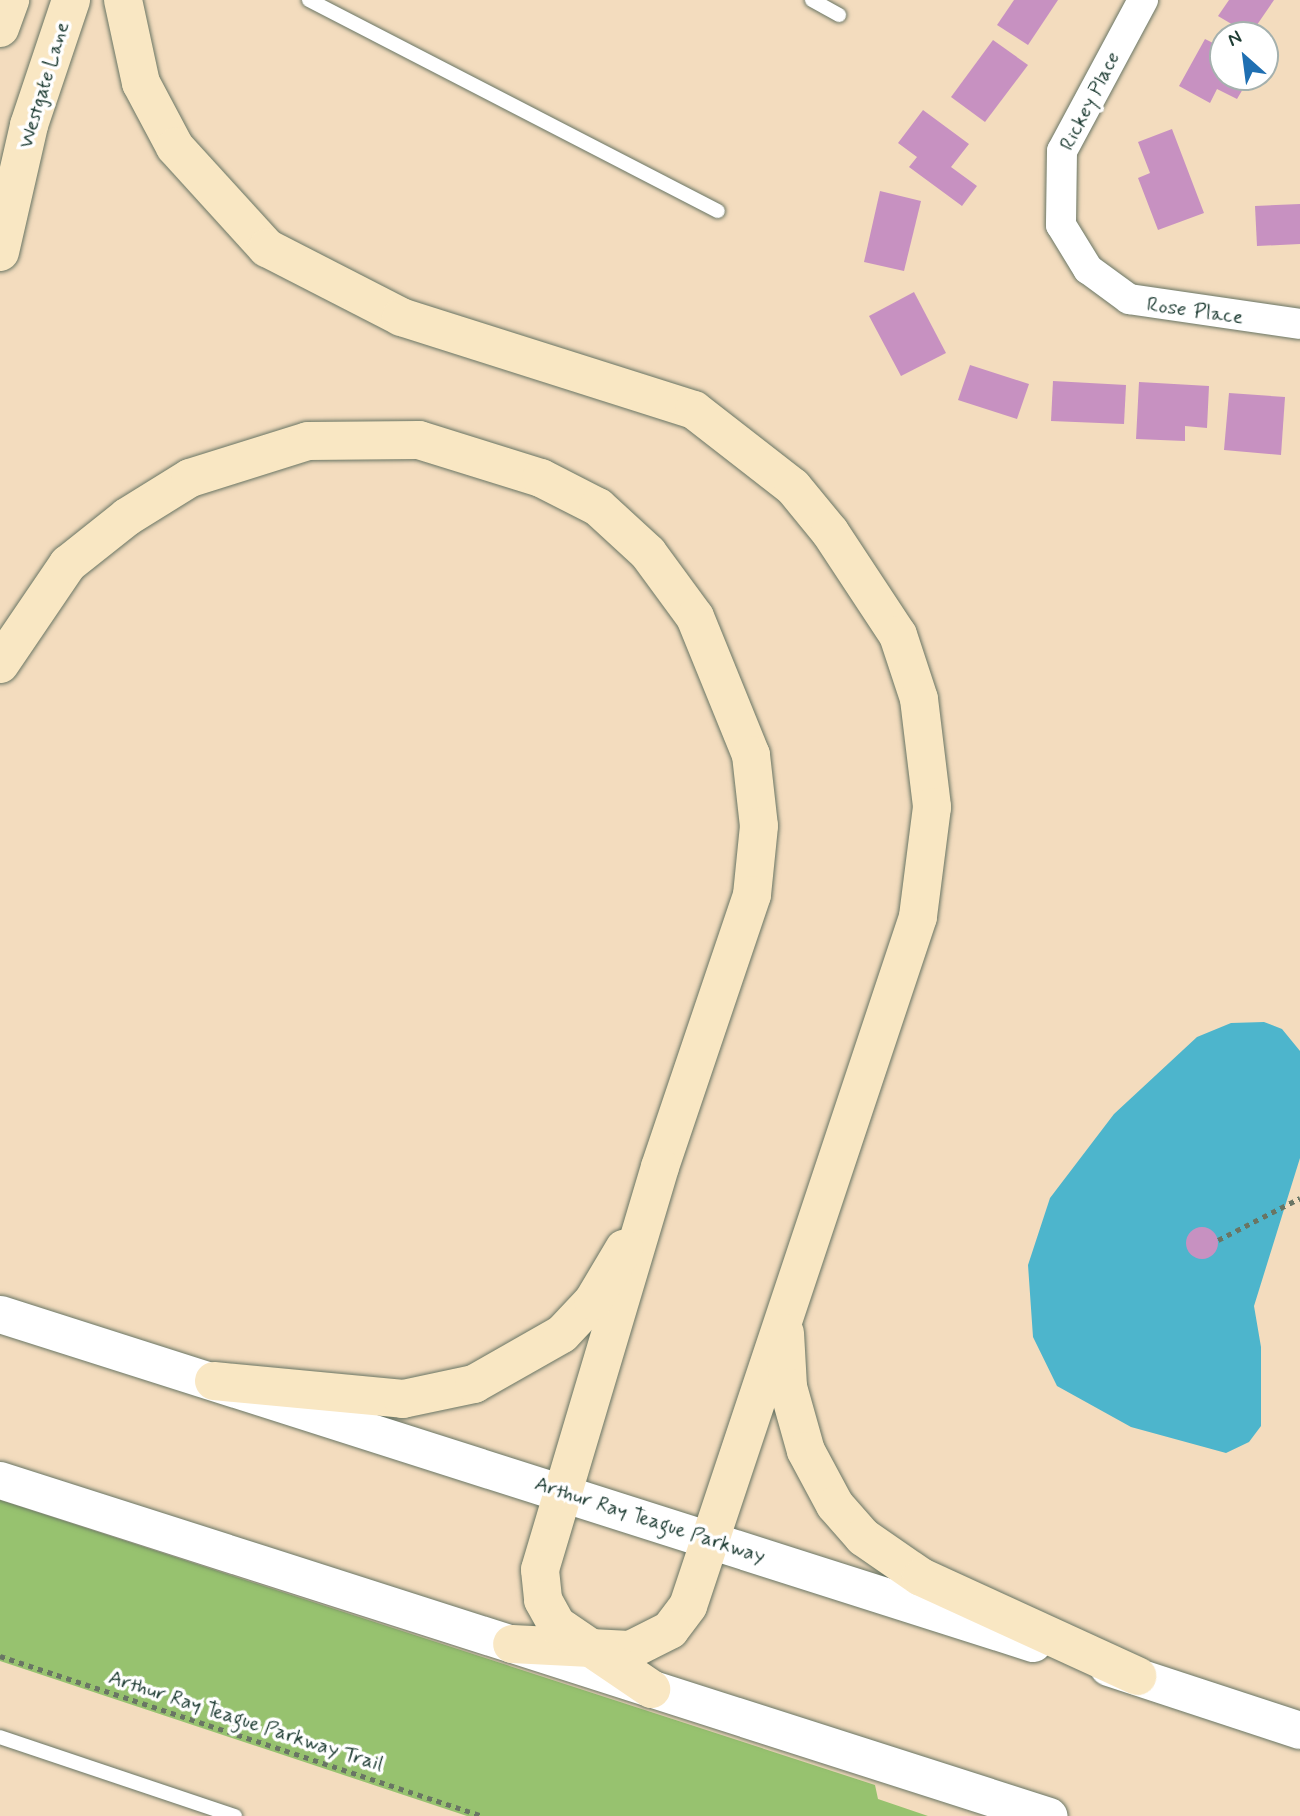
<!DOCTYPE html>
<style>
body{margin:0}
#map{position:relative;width:1300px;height:1816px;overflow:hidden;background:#f3dcbe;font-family:Mynerve,sans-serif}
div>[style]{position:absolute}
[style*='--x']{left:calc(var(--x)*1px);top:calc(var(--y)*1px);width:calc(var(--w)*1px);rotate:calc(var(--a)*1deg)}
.green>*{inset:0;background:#97c26f}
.water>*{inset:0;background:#4db5cc}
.building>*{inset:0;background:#c791c1}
.round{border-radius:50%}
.path>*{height:4.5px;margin-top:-2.25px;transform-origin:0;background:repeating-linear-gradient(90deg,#697564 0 5px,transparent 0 10px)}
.roads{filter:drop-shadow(0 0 2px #697564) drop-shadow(0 0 2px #697564)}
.service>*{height:14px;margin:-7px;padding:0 7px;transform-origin:7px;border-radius:7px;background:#fff}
.minor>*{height:30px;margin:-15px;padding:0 15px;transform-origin:15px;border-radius:15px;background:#fff}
.tertiary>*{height:37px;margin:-18.5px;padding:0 18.5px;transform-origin:18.5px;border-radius:18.5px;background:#fff}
.secondary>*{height:38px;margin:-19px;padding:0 19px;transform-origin:19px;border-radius:19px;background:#f9e7c3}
span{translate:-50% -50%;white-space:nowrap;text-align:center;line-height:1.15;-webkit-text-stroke:7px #fff;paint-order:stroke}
.street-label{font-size:21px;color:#1f3d34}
.north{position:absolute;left:1209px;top:21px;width:70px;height:70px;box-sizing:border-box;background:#fff;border:2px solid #a5b1ae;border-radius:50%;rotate:332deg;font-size:19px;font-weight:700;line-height:28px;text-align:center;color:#1f3d34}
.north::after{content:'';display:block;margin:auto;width:24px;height:32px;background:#1f6fb2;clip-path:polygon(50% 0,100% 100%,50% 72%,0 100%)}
</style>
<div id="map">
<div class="green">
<i style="clip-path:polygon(0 1500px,875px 1785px,878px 1799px,928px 1816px,467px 1816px,0 1661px)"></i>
</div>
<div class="water">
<i style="clip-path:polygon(1264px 1022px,1282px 1029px,1300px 1051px,1300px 1158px,1254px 1306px,1261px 1347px,1261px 1426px,1249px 1442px,1226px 1453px,1131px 1427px,1057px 1386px,1033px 1337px,1028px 1265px,1050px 1198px,1114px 1114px,1197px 1037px,1231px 1023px)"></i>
</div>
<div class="building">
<i style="clip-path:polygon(1014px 0,1058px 0,1028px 45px,997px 25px)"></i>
<i style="clip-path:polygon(1229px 0,1274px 0,1250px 35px,1218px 16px)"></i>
<i style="clip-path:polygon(1205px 39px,1223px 48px,1223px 77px,1250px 77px,1237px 99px,1217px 89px,1210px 103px,1179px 86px)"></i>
<i style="clip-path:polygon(993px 40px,1028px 65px,985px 122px,951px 97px)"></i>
<i style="clip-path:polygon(923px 110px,969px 144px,951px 167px,977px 186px,962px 206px,909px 167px,917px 157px,898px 143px)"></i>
<i style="clip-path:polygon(1172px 129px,1204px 213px,1158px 230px,1138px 178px,1150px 173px,1138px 142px)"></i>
<i style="clip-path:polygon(880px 191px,921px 201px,904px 271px,864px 262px)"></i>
<i style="clip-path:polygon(1300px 204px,1300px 244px,1257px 246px,1255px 206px)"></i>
<i style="clip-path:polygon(914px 292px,946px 353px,901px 376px,869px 316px)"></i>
<i style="clip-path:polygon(970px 365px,1029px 384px,1017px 419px,958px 400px)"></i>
<i style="clip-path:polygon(1053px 381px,1126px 385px,1124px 424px,1051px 421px)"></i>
<i style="clip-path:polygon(1139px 382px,1209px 386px,1207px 428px,1185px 426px,1185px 441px,1136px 439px)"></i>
<i style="clip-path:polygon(1229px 393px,1285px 397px,1281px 455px,1224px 450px)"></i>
<i class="round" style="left:1186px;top:1227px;width:32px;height:32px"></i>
</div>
<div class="path">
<i style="--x:1218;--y:1240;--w:92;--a:-27.1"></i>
<i style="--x:0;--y:1656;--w:509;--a:18.33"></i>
</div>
<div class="roads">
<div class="service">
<i style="--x:309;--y:0;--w:460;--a:27.3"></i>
<i style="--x:812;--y:0;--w:31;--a:29"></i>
<i style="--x:0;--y:1737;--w:248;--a:18.6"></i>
</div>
<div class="minor">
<i style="--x:1143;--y:0;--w:171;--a:118.2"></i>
<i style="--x:1062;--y:151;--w:74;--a:90.8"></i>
<i style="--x:1061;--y:225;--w:52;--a:58.5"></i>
<i style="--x:1088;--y:269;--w:51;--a:36.2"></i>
<i style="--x:1129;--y:299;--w:173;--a:8.3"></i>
</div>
<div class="tertiary">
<i style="--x:0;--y:1314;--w:1084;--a:17.67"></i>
<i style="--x:0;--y:1480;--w:1101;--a:17.76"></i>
<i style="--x:1108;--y:1667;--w:202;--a:18.2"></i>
</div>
<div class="secondary">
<i style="--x:123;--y:0;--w:85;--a:77.8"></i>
<i style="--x:141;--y:83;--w:72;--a:62"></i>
<i style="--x:175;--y:147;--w:137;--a:47.7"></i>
<i style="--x:267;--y:248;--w:151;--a:27.2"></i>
<i style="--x:401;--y:317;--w:307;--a:17.6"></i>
<i style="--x:694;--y:410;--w:125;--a:37.9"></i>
<i style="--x:793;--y:487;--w:58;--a:50.6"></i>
<i style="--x:830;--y:532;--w:123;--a:56.6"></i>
<i style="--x:898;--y:635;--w:67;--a:71.8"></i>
<i style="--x:919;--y:699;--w:109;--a:83.1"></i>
<i style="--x:932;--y:807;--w:111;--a:97.3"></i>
<i style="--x:918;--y:917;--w:726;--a:108.46"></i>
<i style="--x:688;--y:1606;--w:30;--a:127"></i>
<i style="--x:670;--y:1630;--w:45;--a:153.4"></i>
<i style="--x:630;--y:1650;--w:118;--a:-177.1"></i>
<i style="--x:0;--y:28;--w:30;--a:-70"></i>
<i style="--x:0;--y:252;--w:130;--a:-77.1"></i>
<i style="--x:29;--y:125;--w:132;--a:-71.4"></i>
<i style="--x:0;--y:664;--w:121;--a:-55.8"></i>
<i style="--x:68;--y:564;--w:75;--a:-38.5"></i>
<i style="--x:127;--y:517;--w:74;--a:-31.8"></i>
<i style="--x:190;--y:478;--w:124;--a:-17.4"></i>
<i style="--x:308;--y:441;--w:111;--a:-0.5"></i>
<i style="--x:419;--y:440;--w:128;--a:17.3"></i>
<i style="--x:541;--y:478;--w:64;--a:27"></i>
<i style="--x:598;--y:507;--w:68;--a:42.6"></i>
<i style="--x:648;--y:553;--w:79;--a:53.7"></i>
<i style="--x:695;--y:617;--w:149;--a:67.9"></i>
<i style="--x:751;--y:755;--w:71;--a:83.6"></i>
<i style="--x:759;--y:826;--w:69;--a:95.8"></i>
<i style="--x:752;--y:895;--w:287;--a:108.7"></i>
<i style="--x:660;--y:1167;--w:420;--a:106.6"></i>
<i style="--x:540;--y:1570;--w:30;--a:84"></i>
<i style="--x:543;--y:1600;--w:29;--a:61"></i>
<i style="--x:557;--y:1625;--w:114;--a:34.2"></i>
<i style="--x:785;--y:1333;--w:54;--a:86.8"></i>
<i style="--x:788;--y:1387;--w:66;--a:74.3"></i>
<i style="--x:806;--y:1451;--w:61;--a:61.8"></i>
<i style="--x:835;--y:1505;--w:43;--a:48.8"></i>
<i style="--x:863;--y:1537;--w:70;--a:34.6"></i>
<i style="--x:921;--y:1577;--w:238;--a:24.6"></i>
<i style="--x:214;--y:1381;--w:190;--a:5.4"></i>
<i style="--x:403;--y:1399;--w:73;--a:-11.9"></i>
<i style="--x:474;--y:1384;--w:101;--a:-29.6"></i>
<i style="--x:562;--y:1334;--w:45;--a:-46.8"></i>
<i style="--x:593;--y:1301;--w:61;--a:-59.2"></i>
</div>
</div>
<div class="street-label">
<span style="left:44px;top:85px;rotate:-73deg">Westgate Lane</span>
<span style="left:1090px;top:101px;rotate:-63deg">Rickey Place</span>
<span style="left:1195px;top:311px;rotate:8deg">Rose Place</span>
<span style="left:650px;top:1520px;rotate:18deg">Arthur Ray Teague Parkway</span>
<span style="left:246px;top:1721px;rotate:18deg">Arthur Ray Teague Parkway Trail</span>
</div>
<div class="north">N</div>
</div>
